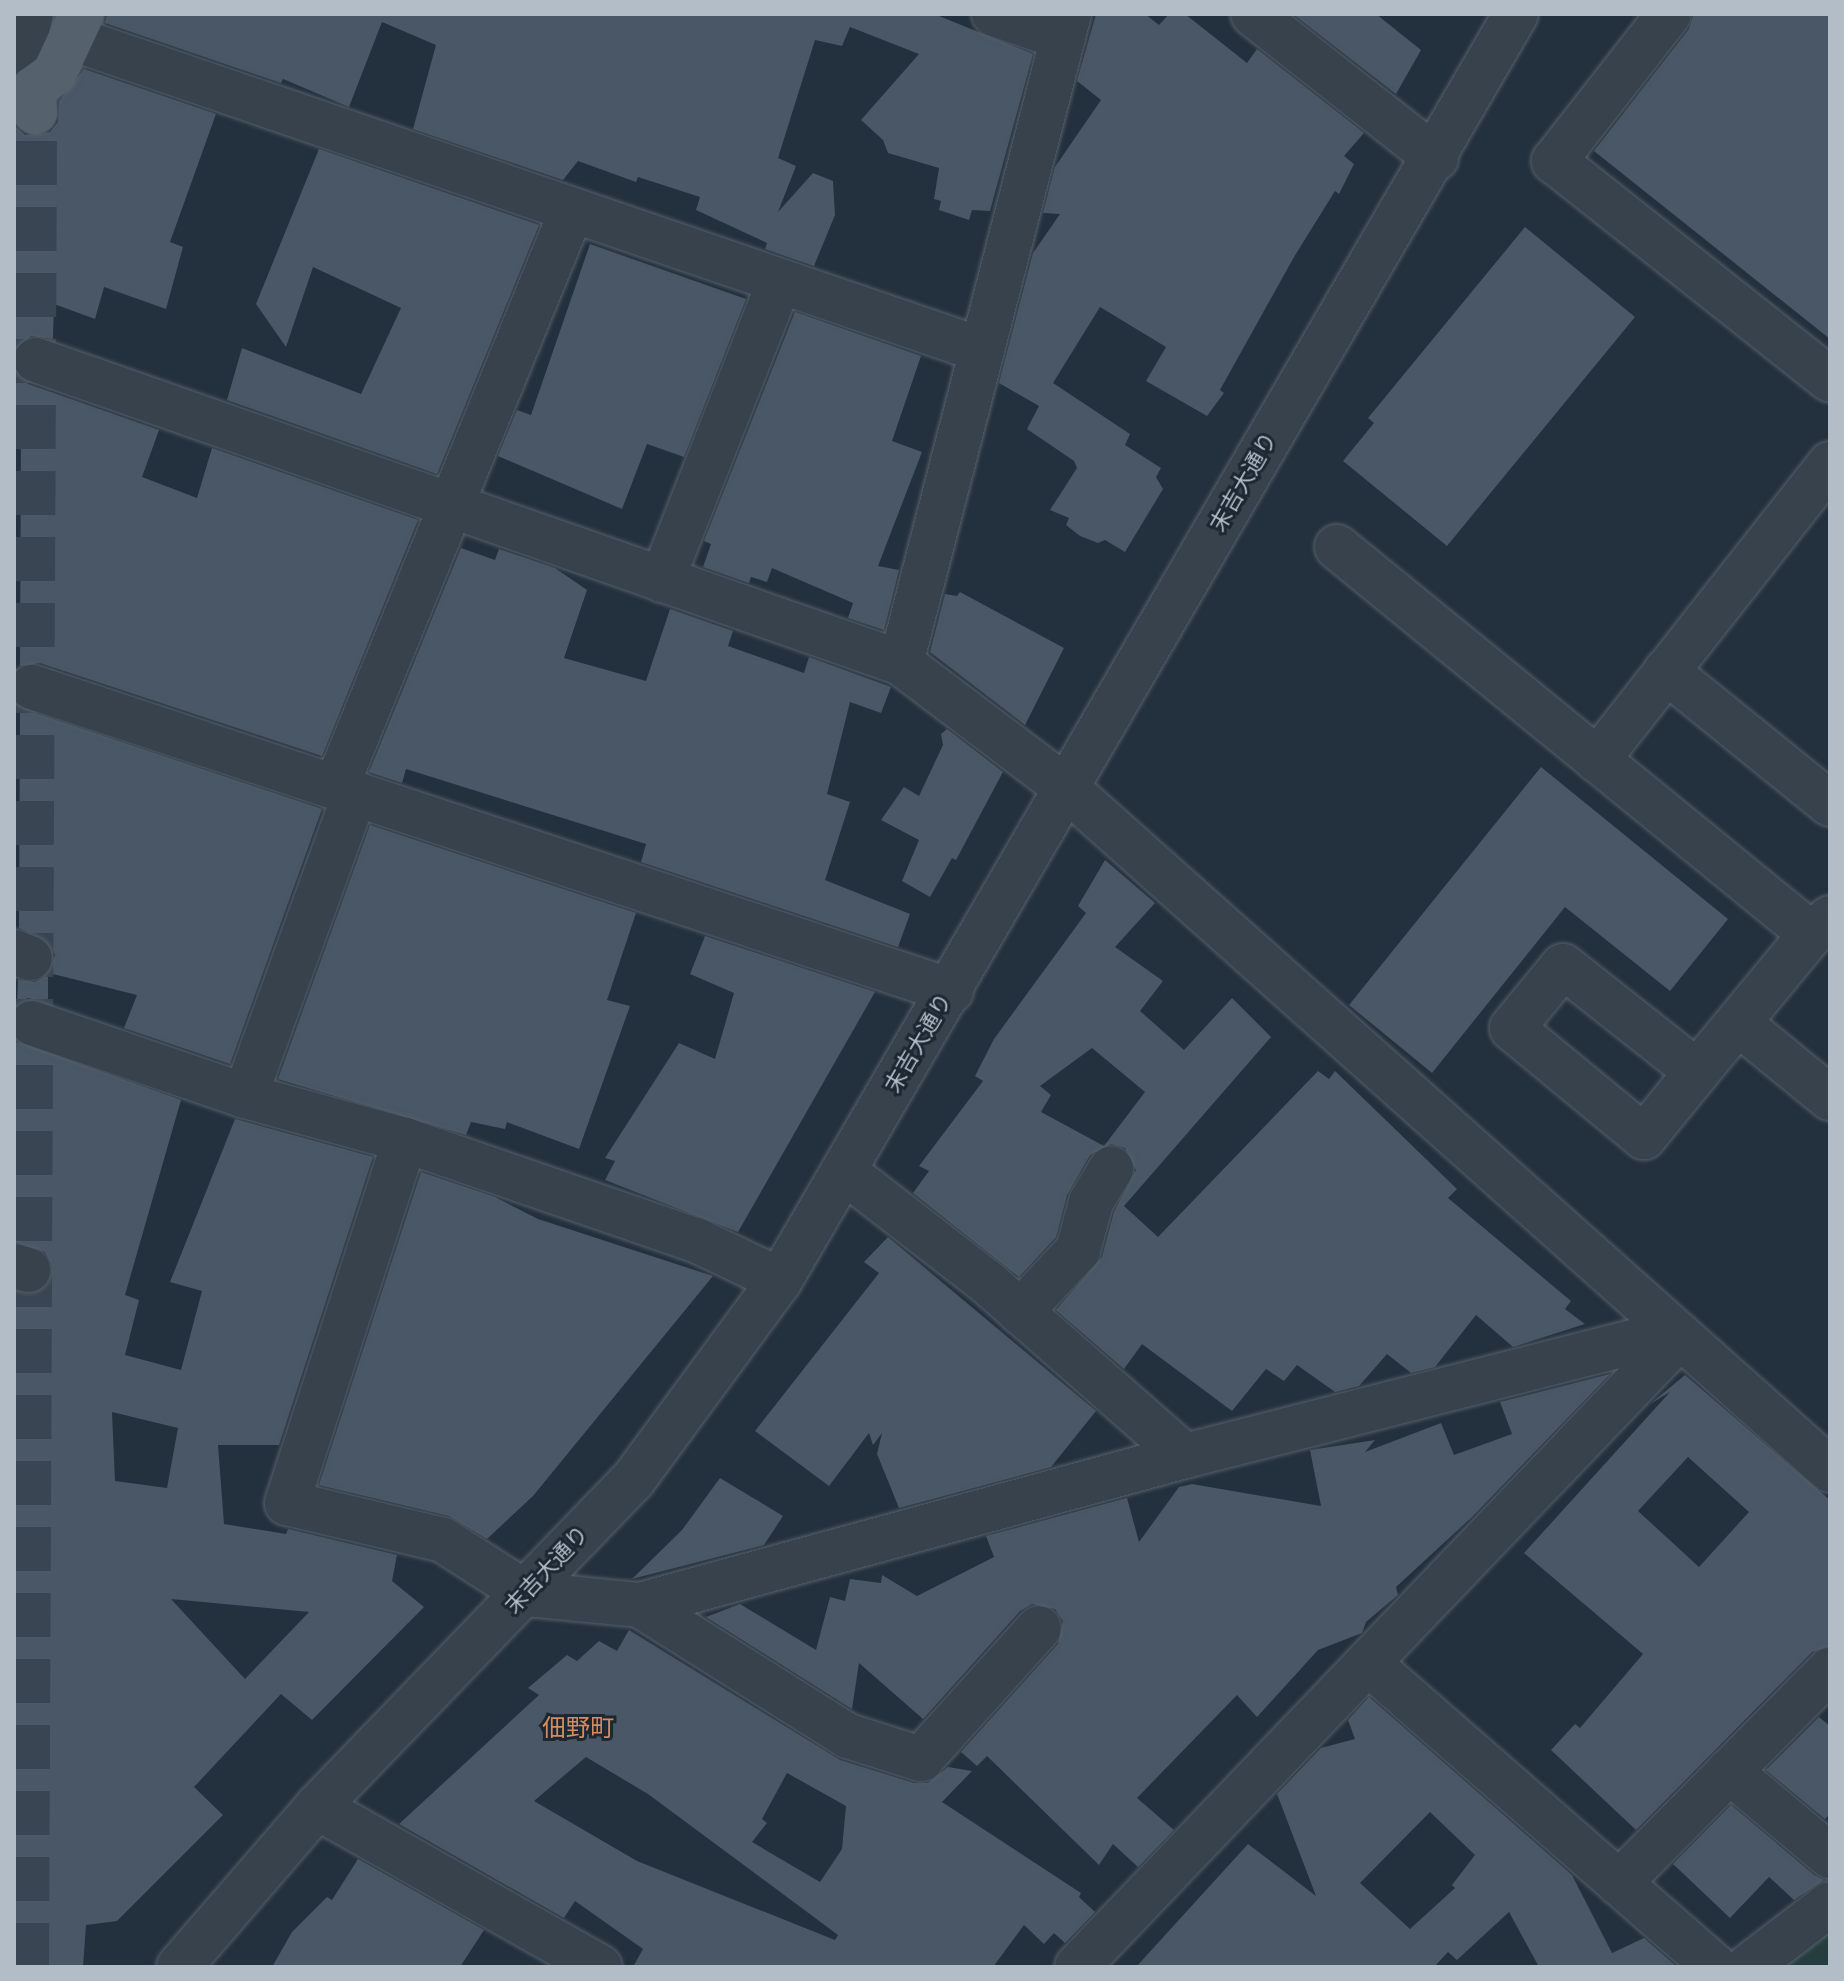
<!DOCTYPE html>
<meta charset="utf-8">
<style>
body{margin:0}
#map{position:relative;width:1844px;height:1981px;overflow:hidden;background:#23303d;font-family:Overpass,"Noto Sans JP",sans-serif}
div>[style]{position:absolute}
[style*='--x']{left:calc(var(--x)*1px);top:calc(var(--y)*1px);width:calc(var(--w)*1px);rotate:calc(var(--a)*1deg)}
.green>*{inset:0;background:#253d3e}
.building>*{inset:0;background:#495766}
.minor-tunnel>*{height:44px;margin-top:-22px;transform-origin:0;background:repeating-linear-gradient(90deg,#394552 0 44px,transparent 0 66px)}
.roads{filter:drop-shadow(0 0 2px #55606b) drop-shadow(0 0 2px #55606b)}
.minor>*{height:44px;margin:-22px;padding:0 22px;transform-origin:22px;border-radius:22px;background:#37424d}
.major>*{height:44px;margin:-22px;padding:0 22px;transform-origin:22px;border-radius:22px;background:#55616d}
span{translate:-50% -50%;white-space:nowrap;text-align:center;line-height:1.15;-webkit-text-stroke:6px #1c2732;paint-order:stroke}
.street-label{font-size:22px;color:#b3bdc8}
.neighbourhood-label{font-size:24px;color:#d48c62}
.frame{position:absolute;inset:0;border:16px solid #b3bdc8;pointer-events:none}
</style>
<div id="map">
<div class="green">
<i style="clip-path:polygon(1830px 1921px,1830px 1967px,1768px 1967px)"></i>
</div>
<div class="building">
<i style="clip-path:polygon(107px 14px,934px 14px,1033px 54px,990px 211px,972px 210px,969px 220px,939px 210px,941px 201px,934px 199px,939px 168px,888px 153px,883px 140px,861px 120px,919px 54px,850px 27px,842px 46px,815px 40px,778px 158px,796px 166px,778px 212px,813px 173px,833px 181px,835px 215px,814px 266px,765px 249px,767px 243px,696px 210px,700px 197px,638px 177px,636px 182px,578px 161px,563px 180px,413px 129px,436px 45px,382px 22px,349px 107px,283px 79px,281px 83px,105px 23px)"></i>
<i style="clip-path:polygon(1096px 14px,1145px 14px,1159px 25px,1169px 14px,1185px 14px,1247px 63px,1257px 49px,1364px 133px,1344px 156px,1354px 164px,1339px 194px,1335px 191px,1294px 257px,1220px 390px,1224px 393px,1207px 416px,1146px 381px,1166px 347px,1100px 307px,1053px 383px,1130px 434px,1125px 445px,1161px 468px,1156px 477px,1163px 489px,1125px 552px,1105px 540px,1098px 543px,1080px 536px,1066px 525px,1069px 518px,1050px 510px,1077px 468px,1074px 461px,1027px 429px,1039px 406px,999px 383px,1033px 253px,1060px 214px,1043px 213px,1055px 167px,1101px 100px,1077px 81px)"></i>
<i style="clip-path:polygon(1293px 14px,1376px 14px,1421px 50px,1396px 94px)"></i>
<i style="clip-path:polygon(1694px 14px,1830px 14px,1830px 339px,1594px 151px,1689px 29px)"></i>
<i style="clip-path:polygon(84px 69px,216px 114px,170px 242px,183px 247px,166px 309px,104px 287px,95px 319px,54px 304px,53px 339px,31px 336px,14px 349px,14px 125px,25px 135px,50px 132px,58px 122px,59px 101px)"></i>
<i style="clip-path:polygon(319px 149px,539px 225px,437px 474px,227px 400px,242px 348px,361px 394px,401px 308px,313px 267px,286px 347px,256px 304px)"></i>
<i style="clip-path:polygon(1525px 227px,1635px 317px,1447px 546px,1343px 461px,1374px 423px,1368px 418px)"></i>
<i style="clip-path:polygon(590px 244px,746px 299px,684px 457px,647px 444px,622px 509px,498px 456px,517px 410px,531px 415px)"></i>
<i style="clip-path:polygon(795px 312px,921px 356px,892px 441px,922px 452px,878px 566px,899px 570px,884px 630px,848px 618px,853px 603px,772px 568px,767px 582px,751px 577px,749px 583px,703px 567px,711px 544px,704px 541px)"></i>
<i style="clip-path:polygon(14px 370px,28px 384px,159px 430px,142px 477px,197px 498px,212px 448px,418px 520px,322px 756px,40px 663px,20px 666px,21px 417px,14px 417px)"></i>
<i style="clip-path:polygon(461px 548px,495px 560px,499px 549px,555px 568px,587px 590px,564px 658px,646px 681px,670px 609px,733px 631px,728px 646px,804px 673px,809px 657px,891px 687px,881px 713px,850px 702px,827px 794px,850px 802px,825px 880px,910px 914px,898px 947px,641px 862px,646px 844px,406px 769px,402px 783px,369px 772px)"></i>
<i style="clip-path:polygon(960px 592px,1064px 648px,1025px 725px,930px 652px,945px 594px,957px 596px)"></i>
<i style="clip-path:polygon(20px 708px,322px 809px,230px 1064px,124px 1028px,137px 995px,49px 973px,55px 955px,50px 943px,19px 928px)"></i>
<i style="clip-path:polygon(947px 729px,1003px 772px,956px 860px,952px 858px,930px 897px,902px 881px,919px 840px,881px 820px,904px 787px,919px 796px,943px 745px,941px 734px)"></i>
<i style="clip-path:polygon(1541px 767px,1728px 919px,1670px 991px,1565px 907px,1432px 1073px,1349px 1005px)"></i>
<i style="clip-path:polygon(370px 825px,636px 913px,607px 1000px,630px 1006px,579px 1149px,507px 1122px,505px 1129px,471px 1122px,466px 1135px,278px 1079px)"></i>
<i style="clip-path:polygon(evenodd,1105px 860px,1155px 903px,1115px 947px,1163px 981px,1140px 1011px,1184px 1050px,1232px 998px,1271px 1037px,1124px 1206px,1158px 1237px,1318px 1071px,1329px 1079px,1335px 1071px,1457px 1189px,1448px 1198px,1571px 1301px,1565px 1309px,1585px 1324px,1513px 1347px,1476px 1315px,1435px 1367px,1411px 1373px,1387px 1354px,1359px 1386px,1335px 1392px,1297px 1365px,1284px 1381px,1266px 1369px,1232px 1411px,1142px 1344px,1124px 1369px,1056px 1310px,1102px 1257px,1114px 1212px,1136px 1170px,1125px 1148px,1111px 1144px,1090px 1155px,1067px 1195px,1056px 1237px,1019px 1277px,913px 1193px,929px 1171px,919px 1166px,983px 1081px,975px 1076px,994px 1039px,1086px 913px,1078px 906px,1105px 860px,1092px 1048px,1145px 1092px,1104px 1146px,1041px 1112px,1051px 1095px,1040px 1086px,1092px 1048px)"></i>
<i style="clip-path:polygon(705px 936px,875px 992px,738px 1232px,605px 1180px,615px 1161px,605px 1158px,679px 1043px,715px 1059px,734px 993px,690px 974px)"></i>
<i style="clip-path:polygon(48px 975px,48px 1002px,28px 998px,17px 1003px,18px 980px,35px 982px)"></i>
<i style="clip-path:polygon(evenodd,16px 1041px,181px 1100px,125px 1295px,139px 1300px,125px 1355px,181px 1370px,202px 1291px,170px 1282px,235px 1119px,373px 1157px,279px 1445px,218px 1445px,224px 1524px,286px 1534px,288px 1529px,397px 1555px,392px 1581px,424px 1607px,312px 1720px,281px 1694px,194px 1787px,223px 1815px,117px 1921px,86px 1925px,83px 1967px,14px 1967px,14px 1292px,33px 1294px,45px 1288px,52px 1265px,45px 1252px,14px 1242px,16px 1041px,112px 1412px,178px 1428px,167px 1488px,115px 1481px,112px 1412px,16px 1041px,171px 1599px,309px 1612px,245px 1679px,171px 1599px)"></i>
<i style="clip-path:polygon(421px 1172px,495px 1197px,538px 1219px,713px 1276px,533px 1496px,487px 1539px,449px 1516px,319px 1485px)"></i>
<i style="clip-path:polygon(888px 1237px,1096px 1411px,1051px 1467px,899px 1508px,877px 1454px,882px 1433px,873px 1445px,869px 1433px,829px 1486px,755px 1431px,879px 1273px,864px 1262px)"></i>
<i style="clip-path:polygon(1610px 1374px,1472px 1517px,1396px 1587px,1398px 1595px,1366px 1622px,1362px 1633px,1318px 1650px,1257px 1717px,1237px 1695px,1137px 1798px,1174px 1830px,1138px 1867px,1113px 1844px,1099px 1865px,987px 1756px,977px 1766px,961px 1752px,1058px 1644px,1063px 1621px,1055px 1609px,1032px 1604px,1020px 1611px,923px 1719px,859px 1663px,852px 1709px,706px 1617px,740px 1604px,816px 1650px,830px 1597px,845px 1601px,850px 1579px,881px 1583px,882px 1575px,917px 1596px,994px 1557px,986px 1536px,1127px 1498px,1139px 1542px,1179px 1487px,1192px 1484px,1321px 1506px,1310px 1450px,1375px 1440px,1365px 1452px,1441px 1423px,1454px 1455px,1512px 1434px,1500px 1402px)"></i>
<i style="clip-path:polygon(evenodd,1685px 1375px,1830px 1500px,1830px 1646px,1812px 1652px,1636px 1830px,1551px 1750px,1575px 1724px,1580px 1728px,1643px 1654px,1524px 1553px,1670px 1392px,1650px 1404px,1685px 1375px,1688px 1457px,1749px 1512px,1699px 1567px,1638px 1511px,1688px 1457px)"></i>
<i style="clip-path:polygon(720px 1478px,783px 1516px,764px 1545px,632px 1579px,682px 1530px)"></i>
<i style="clip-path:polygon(evenodd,629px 1630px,840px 1760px,914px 1783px,928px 1783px,948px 1767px,972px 1771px,942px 1802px,1081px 1893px,1079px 1897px,1095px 1912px,1065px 1943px,1054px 1933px,1044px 1944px,1024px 1925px,993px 1967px,633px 1967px,643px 1949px,575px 1901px,564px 1918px,399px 1824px,539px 1695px,528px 1688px,567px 1655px,577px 1661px,599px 1641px,617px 1651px,629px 1630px,586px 1757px,648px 1794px,838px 1935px,835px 1940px,637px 1861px,534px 1801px,586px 1757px,629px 1630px,787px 1773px,846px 1806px,842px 1849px,820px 1882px,752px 1842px,767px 1823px,762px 1819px,787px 1773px)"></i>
<i style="clip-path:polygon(evenodd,1369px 1697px,1572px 1875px,1612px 1953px,1644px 1938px,1677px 1967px,1539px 1967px,1509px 1912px,1457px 1960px,1448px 1952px,1434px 1967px,1136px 1967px,1248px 1844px,1316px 1896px,1277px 1794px,1321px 1748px,1355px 1739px,1348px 1720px,1369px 1697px,1430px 1812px,1475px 1855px,1452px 1885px,1455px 1888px,1410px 1929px,1360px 1883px,1430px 1812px)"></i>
<i style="clip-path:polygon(1819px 1717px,1830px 1726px,1830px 1814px,1825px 1819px,1766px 1770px)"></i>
<i style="clip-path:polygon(1731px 1805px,1814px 1875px,1824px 1880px,1794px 1900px,1769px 1877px,1730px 1918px,1673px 1864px)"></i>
<i style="clip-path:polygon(358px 1859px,484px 1930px,460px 1967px,272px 1967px,292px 1932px,327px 1897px,332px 1900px)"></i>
</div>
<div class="minor-tunnel">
<i style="--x:27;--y:1967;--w:1855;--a:-89.75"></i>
</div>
<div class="roads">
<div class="minor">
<i style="--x:31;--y:14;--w:45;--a:104"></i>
<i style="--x:20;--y:58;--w:34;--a:67"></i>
<i style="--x:994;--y:14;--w:73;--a:19.2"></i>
<i style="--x:1253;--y:14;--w:233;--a:38.2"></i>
<i style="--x:1669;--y:14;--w:187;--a:128"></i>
<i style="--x:1554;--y:161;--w:352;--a:38.4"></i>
<i style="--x:71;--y:38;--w:963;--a:18.91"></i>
<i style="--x:36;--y:360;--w:917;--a:19.3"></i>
<i style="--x:901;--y:663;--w:207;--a:37.1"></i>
<i style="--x:1066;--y:788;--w:1024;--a:41.75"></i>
<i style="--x:1337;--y:547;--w:612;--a:39.23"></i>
<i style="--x:1811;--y:934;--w:25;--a:-40"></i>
<i style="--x:662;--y:580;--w:321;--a:-68.5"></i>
<i style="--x:901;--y:663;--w:670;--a:-75.49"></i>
<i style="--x:1666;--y:671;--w:211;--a:39"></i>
<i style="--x:32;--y:687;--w:968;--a:18.3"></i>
<i style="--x:1597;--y:760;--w:377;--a:-51.8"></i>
<i style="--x:336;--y:787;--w:623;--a:-67.75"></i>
<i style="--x:14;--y:952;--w:17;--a:21"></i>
<i style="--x:32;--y:1023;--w:225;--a:18.9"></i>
<i style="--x:245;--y:1096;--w:166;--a:15.4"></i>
<i style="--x:405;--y:1140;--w:308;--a:19"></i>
<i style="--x:696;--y:1240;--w:93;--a:25.5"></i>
<i style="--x:1738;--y:1023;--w:119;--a:39.2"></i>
<i style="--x:1697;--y:1072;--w:84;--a:129.2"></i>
<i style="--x:1644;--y:1137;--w:171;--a:-140.5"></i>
<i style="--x:1512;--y:1028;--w:80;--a:-50.6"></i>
<i style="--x:1563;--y:966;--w:171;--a:38.3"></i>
<i style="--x:1697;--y:1072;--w:179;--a:-50.4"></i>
<i style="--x:245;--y:1096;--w:322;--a:-70"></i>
<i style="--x:405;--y:1140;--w:382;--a:108"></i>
<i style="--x:287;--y:1503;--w:160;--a:13.3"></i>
<i style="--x:443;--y:1540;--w:100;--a:32.7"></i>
<i style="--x:527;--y:1594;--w:114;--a:5.6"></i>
<i style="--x:640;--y:1605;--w:565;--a:-15.29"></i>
<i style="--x:1185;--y:1456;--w:503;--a:-14.29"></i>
<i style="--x:1672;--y:1332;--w:20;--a:108"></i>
<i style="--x:1666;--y:1351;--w:852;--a:133.72"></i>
<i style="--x:845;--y:1172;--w:181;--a:37.8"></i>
<i style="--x:988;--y:1283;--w:262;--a:41.3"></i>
<i style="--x:14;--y:1266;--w:15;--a:16"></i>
<i style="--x:1020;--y:1312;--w:85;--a:-46.9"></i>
<i style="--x:1078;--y:1250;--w:50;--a:-74.8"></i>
<i style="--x:1091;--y:1202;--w:39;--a:-59"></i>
<i style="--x:640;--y:1605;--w:246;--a:32.2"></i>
<i style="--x:848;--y:1736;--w:77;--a:17.5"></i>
<i style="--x:921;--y:1759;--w:176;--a:-48"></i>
<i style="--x:1368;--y:1663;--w:461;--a:41.2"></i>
<i style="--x:1729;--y:1771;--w:132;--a:40.1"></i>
<i style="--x:317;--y:1807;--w:325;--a:29.5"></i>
<i style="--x:1619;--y:1883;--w:300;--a:-45.3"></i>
<i style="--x:179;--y:1967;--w:211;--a:-49.2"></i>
<i style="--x:317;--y:1807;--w:455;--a:-46"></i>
<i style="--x:633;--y:1480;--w:248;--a:-53.7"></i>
<i style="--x:780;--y:1280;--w:1464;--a:-59.83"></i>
<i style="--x:1748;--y:1967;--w:103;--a:-37.5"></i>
</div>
<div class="major">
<i style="--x:35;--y:112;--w:23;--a:-95"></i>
<i style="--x:33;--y:89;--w:26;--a:-36"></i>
<i style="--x:54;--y:74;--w:66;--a:-65"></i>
</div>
</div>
<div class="street-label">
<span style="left:1245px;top:483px;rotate:-60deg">末吉大通り</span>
<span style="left:920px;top:1044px;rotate:-60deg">末吉大通り</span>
<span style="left:548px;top:1571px;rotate:-47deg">末吉大通り</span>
</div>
<div class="neighbourhood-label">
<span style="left:578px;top:1731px">佃野町</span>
</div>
<div class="frame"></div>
</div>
